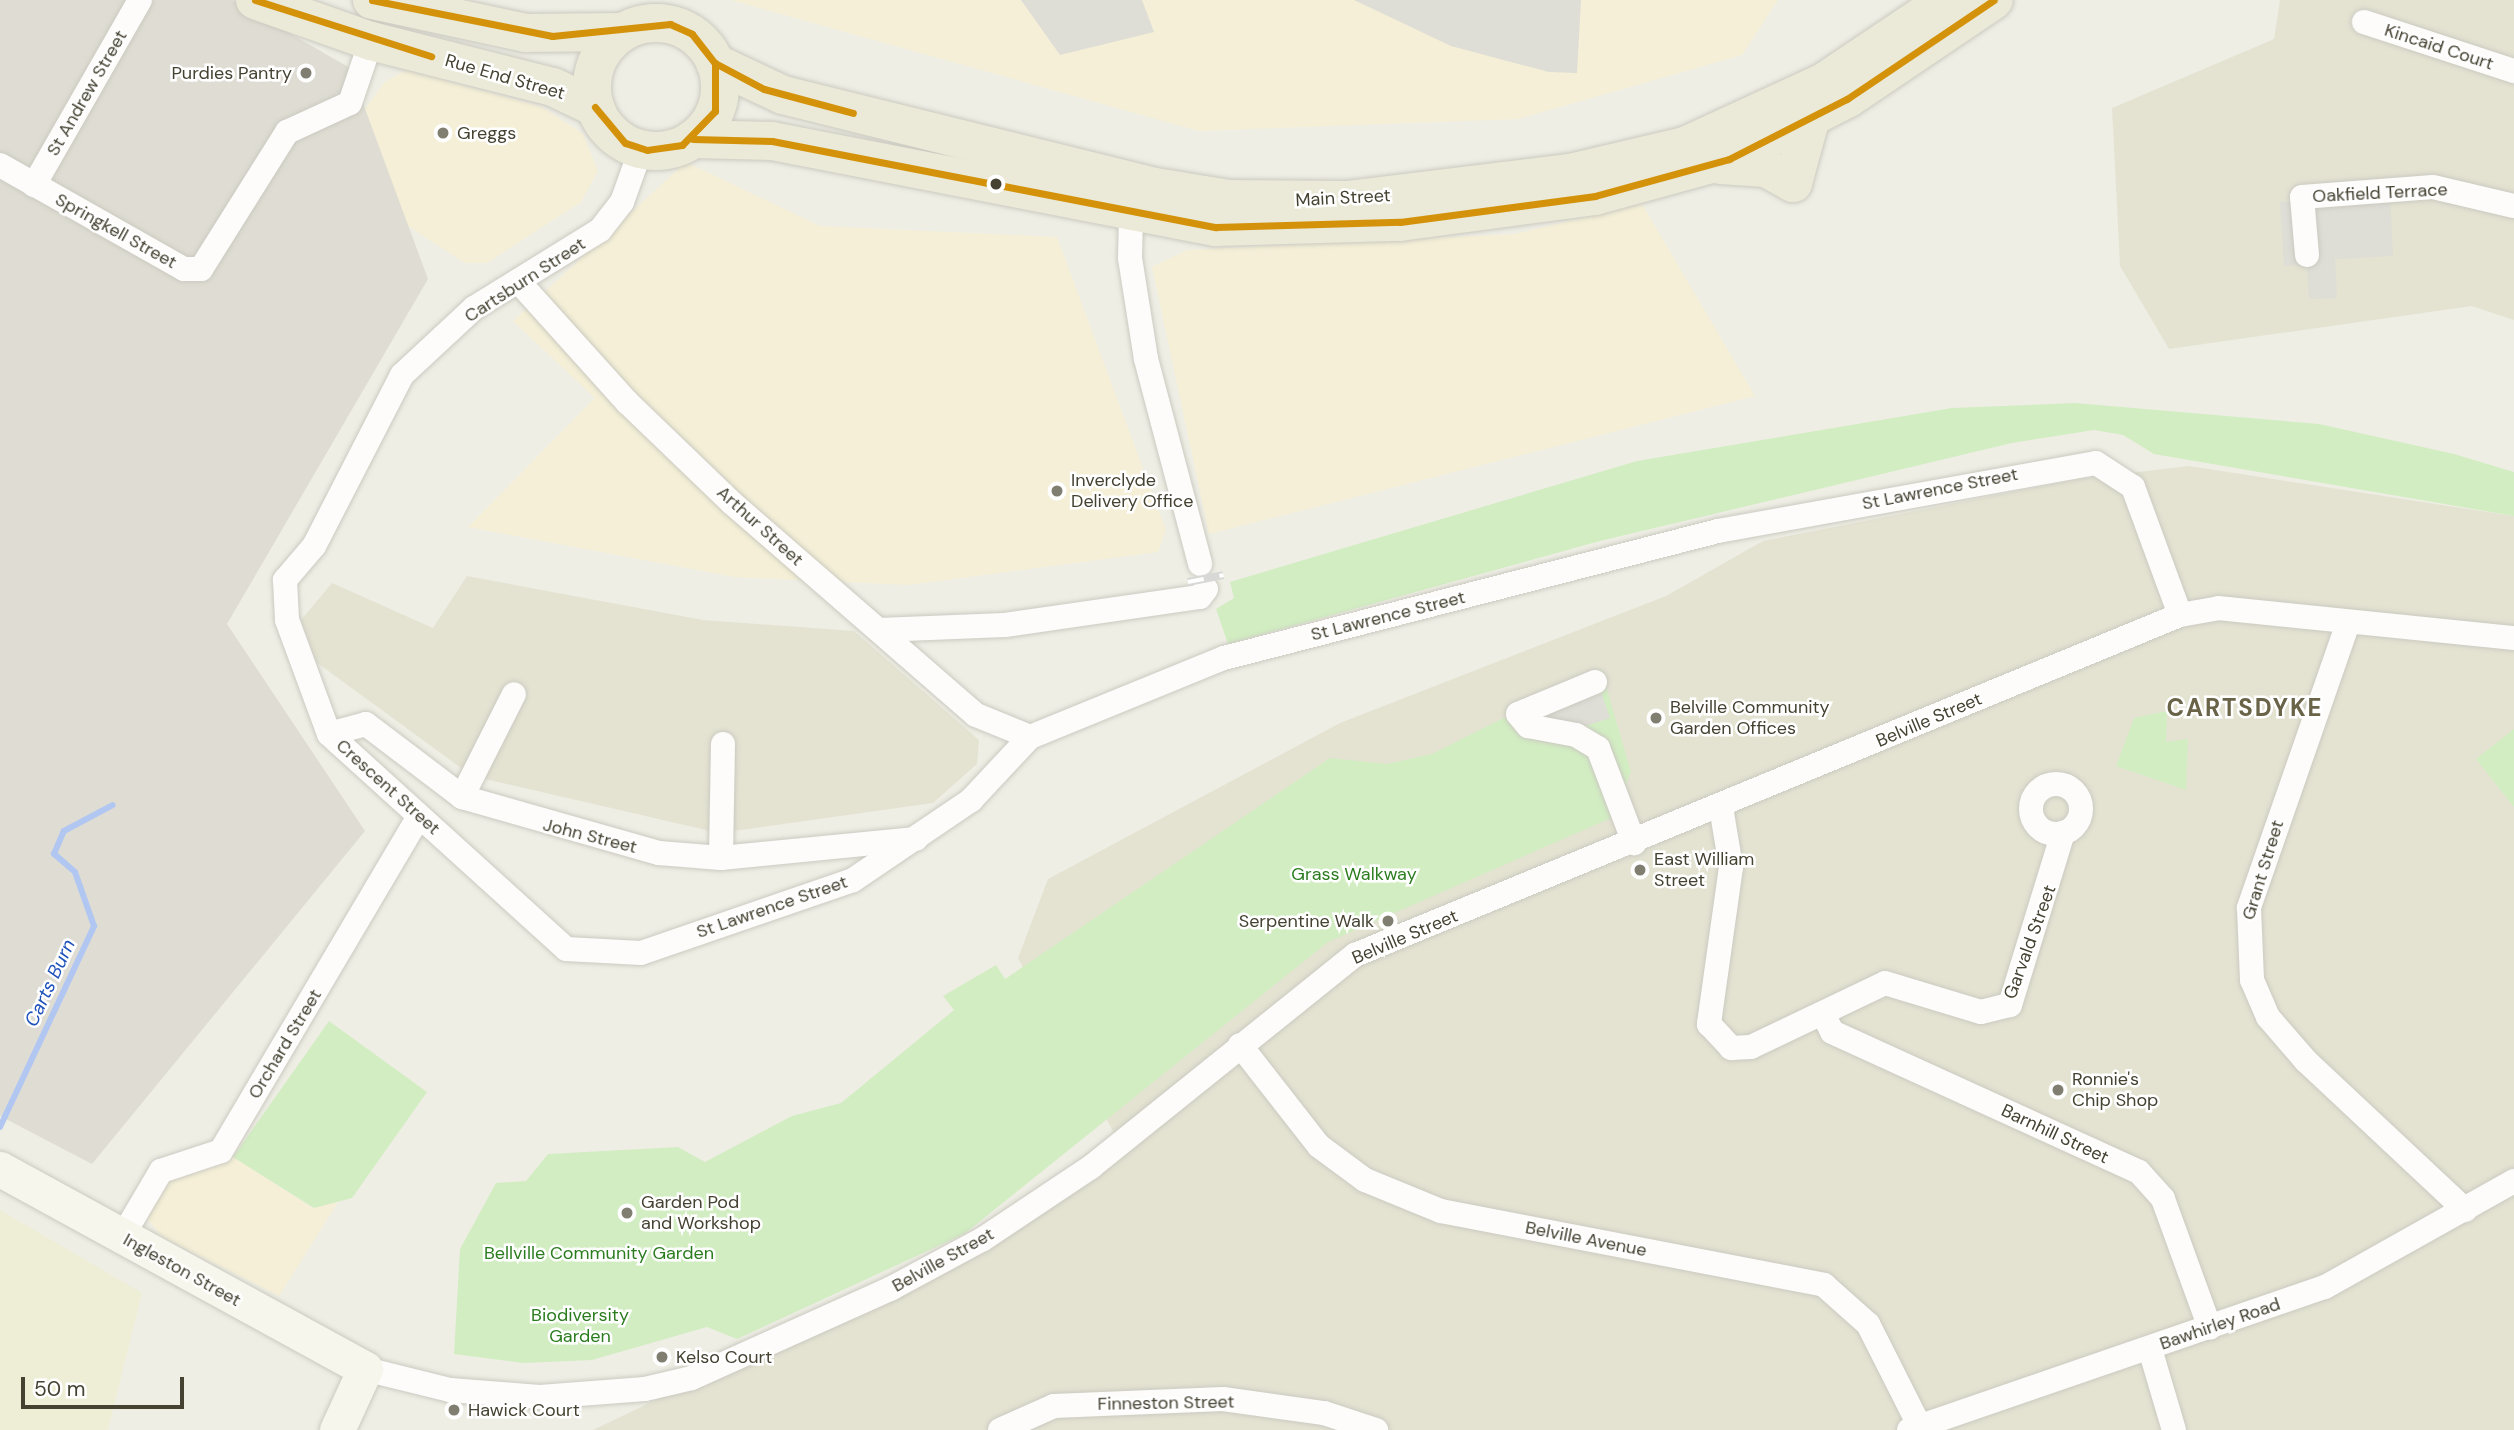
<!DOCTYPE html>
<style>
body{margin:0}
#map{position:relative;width:2514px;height:1430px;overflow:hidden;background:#efeee5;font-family:"DM Sans",sans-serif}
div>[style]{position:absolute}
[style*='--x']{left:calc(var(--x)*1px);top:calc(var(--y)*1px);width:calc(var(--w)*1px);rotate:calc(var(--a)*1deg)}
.residential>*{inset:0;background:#e4e3d2}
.commercial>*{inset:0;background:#f4efd6}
.industrial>*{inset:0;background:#dfddd3}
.education>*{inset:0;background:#eeedd6}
.green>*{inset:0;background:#d2edc2}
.parking>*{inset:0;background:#deddd6}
.stream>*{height:6px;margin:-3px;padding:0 3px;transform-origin:3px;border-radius:3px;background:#b1c7f2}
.roads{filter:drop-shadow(0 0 2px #cbcac1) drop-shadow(0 0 2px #cbcac1)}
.street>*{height:24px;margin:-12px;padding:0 12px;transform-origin:12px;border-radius:12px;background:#fdfcfb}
.street>.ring{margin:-12px;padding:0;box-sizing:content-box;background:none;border:24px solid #fdfcfb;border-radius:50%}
.secondary>*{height:35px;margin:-17.5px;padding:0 17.5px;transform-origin:17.5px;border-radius:17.5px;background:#f6f6ec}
.highway>*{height:38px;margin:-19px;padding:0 19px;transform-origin:19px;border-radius:19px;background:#ebe9d7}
.highway>.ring{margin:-19px;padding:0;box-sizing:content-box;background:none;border:38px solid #ebe9d7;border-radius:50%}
.rail>*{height:8px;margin-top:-4px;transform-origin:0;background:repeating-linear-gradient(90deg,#fff 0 16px,#d8d8d7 0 32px);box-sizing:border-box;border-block:2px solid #d8d8d7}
.bus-1>*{height:7px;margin:-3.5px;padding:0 3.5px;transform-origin:3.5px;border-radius:3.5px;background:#d3920a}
.dots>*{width:19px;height:19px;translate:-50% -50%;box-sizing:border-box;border:4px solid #fff;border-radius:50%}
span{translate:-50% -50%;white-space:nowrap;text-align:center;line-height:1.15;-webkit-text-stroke:5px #fff;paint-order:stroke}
.street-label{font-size:18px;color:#454232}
.poi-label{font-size:18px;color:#454232}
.right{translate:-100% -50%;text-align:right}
.left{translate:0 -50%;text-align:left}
.park-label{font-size:18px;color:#2b7c1f}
.water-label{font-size:19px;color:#2052bb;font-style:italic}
.district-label{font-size:24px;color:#696448;font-weight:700;letter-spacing:2px}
.scale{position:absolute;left:21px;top:1377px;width:163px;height:32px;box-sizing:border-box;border:4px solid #454232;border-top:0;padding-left:9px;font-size:21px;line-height:24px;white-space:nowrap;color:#454232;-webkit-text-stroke:5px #fff;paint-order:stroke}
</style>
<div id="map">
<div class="residential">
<i style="clip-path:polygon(2280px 0,2514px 0,2514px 320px,2472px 306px,2169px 349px,2120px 266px,2112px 108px,2274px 39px)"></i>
<i style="clip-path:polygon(2189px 466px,2514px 516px,2514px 1430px,593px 1430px,950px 1259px,1114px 1133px,1018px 958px,1048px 879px,1340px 723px,1666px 596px,1763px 541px,2078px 479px)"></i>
<i style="clip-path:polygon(467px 576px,703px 620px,854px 631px,979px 740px,977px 764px,933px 803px,719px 833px,472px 776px,316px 662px,301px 620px,332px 583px,433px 628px)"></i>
</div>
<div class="commercial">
<i style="clip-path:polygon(731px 0,1778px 0,1742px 55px,1518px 119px,1199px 131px)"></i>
<i style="clip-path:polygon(406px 70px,542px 107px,583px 134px,598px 171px,581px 202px,487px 263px,465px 263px,374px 204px,353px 125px,385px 82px)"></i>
<i style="clip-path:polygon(686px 162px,820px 226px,1057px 237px,1166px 530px,1158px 552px,908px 585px,734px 577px,468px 527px,595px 398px,513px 321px)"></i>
<i style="clip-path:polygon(1642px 204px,1755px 396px,1209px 534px,1152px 267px,1187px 250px,1515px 234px)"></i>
<i style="clip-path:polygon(233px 1157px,313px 1208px,338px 1202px,279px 1296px,161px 1236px,146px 1217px,168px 1178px)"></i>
</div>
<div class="industrial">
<i style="clip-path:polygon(0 0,232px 0,350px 68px,428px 279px,227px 624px,365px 831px,92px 1164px,0 1116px)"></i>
</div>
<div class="education">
<i style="clip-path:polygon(0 1210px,142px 1293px,108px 1430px,0 1430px)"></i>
</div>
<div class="green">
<i style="clip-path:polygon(2075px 403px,2319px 424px,2454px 454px,2514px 472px,2514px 516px,2154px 454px,2123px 435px,2094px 430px,2012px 443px,1600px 541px,1228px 644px,1216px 609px,1234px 598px,1230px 582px,1637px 461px,1952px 408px)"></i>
<i style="clip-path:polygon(1601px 669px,1631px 772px,1611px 818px,1328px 942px,964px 1234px,737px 1339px,707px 1327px,592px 1360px,524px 1363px,454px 1354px,460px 1249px,496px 1183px,526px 1181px,548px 1154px,678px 1147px,705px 1162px,792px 1116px,841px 1103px,954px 1010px,943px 996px,996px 965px,1005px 979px,1330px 758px,1387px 764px,1432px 754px)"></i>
<i style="clip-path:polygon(2167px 711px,2166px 742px,2188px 739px,2186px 790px,2116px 766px,2134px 718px)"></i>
<i style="clip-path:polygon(2514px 729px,2514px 807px,2476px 759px)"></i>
<i style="clip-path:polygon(329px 1021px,427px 1092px,352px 1198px,314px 1208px,233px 1157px)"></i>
</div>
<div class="parking">
<i style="clip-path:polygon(1021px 0,1142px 0,1154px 32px,1060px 55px)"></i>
<i style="clip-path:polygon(1354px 0,1581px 0,1577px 73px,1549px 72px,1451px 46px)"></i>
<i style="clip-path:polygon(2390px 196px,2393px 256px,2335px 259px,2337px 298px,2309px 299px,2307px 265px,2284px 266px,2280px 202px)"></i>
<i style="clip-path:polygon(1596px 678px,1610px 718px,1551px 737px,1535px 698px)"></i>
</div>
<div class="stream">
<i style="--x:0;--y:1127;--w:222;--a:-64.9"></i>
<i style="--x:94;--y:926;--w:57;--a:-109.4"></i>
<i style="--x:75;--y:872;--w:28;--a:-139"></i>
<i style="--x:54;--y:854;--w:25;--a:-67"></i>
<i style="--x:64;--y:831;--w:55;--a:-28"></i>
</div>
<div class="roads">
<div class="street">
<i style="--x:2364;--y:22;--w:158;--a:18.1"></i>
<i style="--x:641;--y:149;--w:56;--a:109.7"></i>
<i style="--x:622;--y:202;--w:36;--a:128"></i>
<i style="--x:600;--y:230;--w:148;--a:148.2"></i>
<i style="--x:474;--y:308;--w:98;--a:137.1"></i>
<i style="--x:402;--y:375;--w:192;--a:117.2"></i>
<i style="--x:314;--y:546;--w:45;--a:130.5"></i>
<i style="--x:285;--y:580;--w:40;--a:87.1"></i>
<i style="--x:287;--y:620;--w:121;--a:69.8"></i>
<i style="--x:329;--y:734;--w:320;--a:42.2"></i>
<i style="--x:566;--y:949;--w:75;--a:3.1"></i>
<i style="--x:641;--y:953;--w:224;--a:-19"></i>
<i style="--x:853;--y:880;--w:143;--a:-34.1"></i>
<i style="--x:971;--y:800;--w:86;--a:-46.9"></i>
<i style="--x:1030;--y:737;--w:209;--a:-22.2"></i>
<i style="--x:1224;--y:658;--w:510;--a:-14.42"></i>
<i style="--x:1718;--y:531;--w:384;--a:-10.2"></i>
<i style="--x:2096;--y:463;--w:44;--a:33"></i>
<i style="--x:2133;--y:487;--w:136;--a:69.8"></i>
<i style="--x:0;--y:165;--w:211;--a:29.5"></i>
<i style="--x:184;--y:269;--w:17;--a:0"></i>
<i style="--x:201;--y:269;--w:162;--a:-57.9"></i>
<i style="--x:287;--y:132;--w:69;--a:-24.7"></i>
<i style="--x:350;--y:103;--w:65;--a:-71.3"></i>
<i style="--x:34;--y:185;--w:213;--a:-60.2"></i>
<i style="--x:1131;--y:214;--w:44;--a:91.3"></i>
<i style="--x:1130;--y:258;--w:102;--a:81"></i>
<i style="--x:1146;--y:359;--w:212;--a:75.2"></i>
<i style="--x:2307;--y:255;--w:58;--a:-94.9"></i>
<i style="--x:2302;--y:197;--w:131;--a:-4.4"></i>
<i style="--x:2433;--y:187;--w:83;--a:13.2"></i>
<i style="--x:518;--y:281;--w:164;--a:48"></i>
<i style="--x:628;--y:403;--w:144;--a:43.9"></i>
<i style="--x:732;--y:503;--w:323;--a:41"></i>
<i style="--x:976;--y:715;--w:58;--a:22.2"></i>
<i style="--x:2348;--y:623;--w:302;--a:109.2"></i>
<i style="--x:2249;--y:908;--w:72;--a:87.6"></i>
<i style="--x:2252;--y:980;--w:40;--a:66.6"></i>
<i style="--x:2268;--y:1017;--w:58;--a:49.2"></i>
<i style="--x:2306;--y:1061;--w:218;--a:43.1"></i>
<i style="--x:879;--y:630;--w:126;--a:-2.3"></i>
<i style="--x:1005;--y:625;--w:197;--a:-8.2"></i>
<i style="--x:1200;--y:597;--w:10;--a:-53"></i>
<i style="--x:1595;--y:682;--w:83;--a:157.4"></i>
<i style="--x:1518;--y:714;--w:16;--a:50"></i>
<i style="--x:1528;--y:726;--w:49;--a:10.6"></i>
<i style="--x:1576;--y:735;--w:26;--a:31"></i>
<i style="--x:1598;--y:748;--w:102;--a:69.2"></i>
<i style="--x:329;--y:734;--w:38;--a:-15"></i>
<i style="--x:366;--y:724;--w:121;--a:37.2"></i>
<i style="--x:462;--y:797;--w:205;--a:15.9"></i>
<i style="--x:659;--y:853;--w:62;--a:4.6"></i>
<i style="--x:721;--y:858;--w:196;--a:-5.6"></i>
<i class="ring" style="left:2031px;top:784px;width:26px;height:26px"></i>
<i style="--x:462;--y:797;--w:115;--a:-63.2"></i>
<i style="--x:1721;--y:807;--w:61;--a:80.5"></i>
<i style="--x:1731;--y:867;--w:159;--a:98"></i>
<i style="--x:1709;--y:1024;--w:33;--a:47"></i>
<i style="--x:1731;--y:1048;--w:20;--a:-3"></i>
<i style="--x:1751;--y:1047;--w:148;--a:-25.5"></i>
<i style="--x:1885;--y:983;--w:100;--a:16.8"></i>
<i style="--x:1981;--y:1012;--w:30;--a:-14"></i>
<i style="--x:2010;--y:1005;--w:180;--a:-72.9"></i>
<i style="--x:721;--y:858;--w:114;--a:-89"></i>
<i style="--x:1823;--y:1014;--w:20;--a:63"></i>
<i style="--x:1832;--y:1032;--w:337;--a:24.5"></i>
<i style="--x:2139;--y:1172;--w:36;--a:48"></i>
<i style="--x:2163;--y:1199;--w:137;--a:70"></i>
<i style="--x:1240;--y:1045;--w:128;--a:52"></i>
<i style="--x:1319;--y:1146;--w:57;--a:36.5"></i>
<i style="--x:1365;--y:1180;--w:82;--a:22.2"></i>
<i style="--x:1441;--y:1211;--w:390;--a:10.9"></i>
<i style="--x:1824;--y:1285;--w:59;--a:41.6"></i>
<i style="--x:1868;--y:1324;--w:113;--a:63.2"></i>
<i style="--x:122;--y:1237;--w:77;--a:-59.4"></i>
<i style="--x:161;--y:1171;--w:63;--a:-18.4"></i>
<i style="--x:221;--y:1151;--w:389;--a:-59.4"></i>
<i style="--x:2150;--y:1349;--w:84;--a:73.5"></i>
<i style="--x:365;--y:1369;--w:88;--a:13.9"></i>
<i style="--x:450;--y:1390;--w:90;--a:4.4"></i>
<i style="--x:540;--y:1397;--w:105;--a:-4.4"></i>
<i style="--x:645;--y:1389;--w:48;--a:-13.2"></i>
<i style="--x:692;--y:1378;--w:219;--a:-24.2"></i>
<i style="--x:892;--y:1288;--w:103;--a:-28.3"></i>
<i style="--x:983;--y:1239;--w:130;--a:-33.7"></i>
<i style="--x:1091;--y:1167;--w:339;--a:-38.8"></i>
<i style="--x:1355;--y:955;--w:892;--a:-22.4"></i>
<i style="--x:2180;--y:615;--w:39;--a:-10"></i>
<i style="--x:2218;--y:608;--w:298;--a:5.8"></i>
<i style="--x:1000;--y:1430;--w:59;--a:-24"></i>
<i style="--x:1054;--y:1406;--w:169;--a:-2.4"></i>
<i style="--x:1223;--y:1399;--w:102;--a:7.9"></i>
<i style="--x:1324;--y:1413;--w:55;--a:18.1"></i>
<i style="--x:1909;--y:1430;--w:440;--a:-19"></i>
<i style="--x:2325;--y:1287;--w:217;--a:-29.3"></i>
</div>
<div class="secondary">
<i style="--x:0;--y:1169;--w:416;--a:28.7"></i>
<i style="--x:365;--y:1369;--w:67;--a:114.7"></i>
</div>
<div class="highway">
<i style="--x:255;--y:0;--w:123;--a:19.5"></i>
<i style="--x:371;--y:41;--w:188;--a:14.2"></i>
<i style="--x:553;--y:87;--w:47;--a:25.5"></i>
<i style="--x:372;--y:0;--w:157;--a:12.1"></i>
<i style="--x:526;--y:33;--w:96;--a:-0.6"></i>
<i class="ring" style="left:592px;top:23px;width:90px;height:90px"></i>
<i style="--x:715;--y:63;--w:75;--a:25.2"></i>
<i style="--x:783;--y:95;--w:383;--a:13.9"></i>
<i style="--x:1155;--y:187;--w:75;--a:9.2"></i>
<i style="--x:1229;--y:199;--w:118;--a:0.5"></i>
<i style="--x:1347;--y:200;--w:225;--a:-6.9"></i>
<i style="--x:1570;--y:173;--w:118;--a:-13.2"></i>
<i style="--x:1685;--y:146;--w:153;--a:-24.7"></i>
<i style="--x:1824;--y:82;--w:147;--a:-33.9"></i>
<i style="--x:693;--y:139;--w:79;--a:1.5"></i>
<i style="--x:772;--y:141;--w:452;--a:11"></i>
<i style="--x:1216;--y:227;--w:184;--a:-1.6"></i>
<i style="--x:1400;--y:222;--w:197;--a:-7.6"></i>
<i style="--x:1595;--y:196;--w:139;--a:-15.4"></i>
<i style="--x:1729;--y:159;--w:132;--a:-27"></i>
<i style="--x:1847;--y:99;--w:177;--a:-34"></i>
<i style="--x:1720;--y:165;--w:46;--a:3.7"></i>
<i style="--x:1766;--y:168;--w:31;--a:29"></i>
<i style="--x:1793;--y:183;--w:64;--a:-74.7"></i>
</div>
</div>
<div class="rail">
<i style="--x:1188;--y:582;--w:36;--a:-11"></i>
</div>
<div class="bus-1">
<i style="--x:255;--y:0;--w:185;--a:17.7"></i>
<i style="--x:372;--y:0;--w:184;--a:11.3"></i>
<i style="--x:552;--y:36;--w:119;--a:-5.8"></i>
<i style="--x:670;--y:24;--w:24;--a:24"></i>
<i style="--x:692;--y:34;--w:37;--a:52"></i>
<i style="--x:715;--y:63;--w:48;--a:90"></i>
<i style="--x:715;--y:111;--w:47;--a:134.1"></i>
<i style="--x:682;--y:145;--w:35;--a:172"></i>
<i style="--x:647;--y:150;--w:23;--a:-162"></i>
<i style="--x:625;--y:143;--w:47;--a:-129.8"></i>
<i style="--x:715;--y:63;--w:55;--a:28"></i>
<i style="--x:764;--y:89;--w:92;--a:15.1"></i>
<i style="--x:693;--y:139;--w:79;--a:1.5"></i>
<i style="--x:772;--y:141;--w:452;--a:11"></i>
<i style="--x:1216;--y:227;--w:184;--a:-1.6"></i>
<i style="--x:1400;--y:222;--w:197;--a:-7.6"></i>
<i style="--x:1595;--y:196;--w:139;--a:-15.4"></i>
<i style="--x:1729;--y:159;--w:132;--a:-27"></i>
<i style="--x:1847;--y:99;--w:177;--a:-34"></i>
</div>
<div class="dots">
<i style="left:306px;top:73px;background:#807e71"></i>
<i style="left:443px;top:133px;background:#807e71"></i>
<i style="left:996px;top:184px;background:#454232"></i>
<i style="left:1057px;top:491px;background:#807e71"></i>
<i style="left:1656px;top:718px;background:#807e71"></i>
<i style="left:1640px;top:870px;background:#807e71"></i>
<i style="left:1388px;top:921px;background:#807e71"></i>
<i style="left:2058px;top:1090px;background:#807e71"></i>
<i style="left:627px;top:1213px;background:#807e71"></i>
<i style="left:662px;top:1357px;background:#807e71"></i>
<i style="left:454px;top:1410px;background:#807e71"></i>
</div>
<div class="street-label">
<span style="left:2439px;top:47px;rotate:18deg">Kincaid Court</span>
<span style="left:505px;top:77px;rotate:16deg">Rue End Street</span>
<span style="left:87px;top:93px;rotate:-60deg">St Andrew Street</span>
<span style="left:2380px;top:193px;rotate:-3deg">Oakfield Terrace</span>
<span style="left:1343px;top:198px;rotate:-3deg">Main Street</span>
<span style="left:116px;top:231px;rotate:29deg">Springkell Street</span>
<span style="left:525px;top:280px;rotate:-33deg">Cartsburn Street</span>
<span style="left:1940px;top:489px;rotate:-11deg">St Lawrence Street</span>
<span style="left:760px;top:526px;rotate:42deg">Arthur Street</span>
<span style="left:1388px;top:616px;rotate:-14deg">St Lawrence Street</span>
<span style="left:1929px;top:720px;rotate:-23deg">Belville Street</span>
<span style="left:388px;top:787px;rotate:42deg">Crescent Street</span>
<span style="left:590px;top:836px;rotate:14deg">John Street</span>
<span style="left:2263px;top:870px;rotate:-73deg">Grant Street</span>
<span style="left:772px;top:907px;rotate:-19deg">St Lawrence Street</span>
<span style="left:1405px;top:937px;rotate:-23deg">Belville Street</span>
<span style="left:2030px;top:942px;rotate:-70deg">Garvald Street</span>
<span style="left:285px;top:1044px;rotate:-59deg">Orchard Street</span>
<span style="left:2055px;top:1134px;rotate:25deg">Barnhill Street</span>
<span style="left:1586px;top:1239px;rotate:11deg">Belville Avenue</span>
<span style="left:943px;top:1260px;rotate:-29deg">Belville Street</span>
<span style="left:182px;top:1270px;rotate:29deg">Ingleston Street</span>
<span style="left:2220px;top:1324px;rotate:-19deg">Bawhirley Road</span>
<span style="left:1166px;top:1403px;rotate:-1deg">Finneston Street</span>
</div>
<div class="poi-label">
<span class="right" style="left:292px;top:73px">Purdies Pantry</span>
<span class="left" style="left:457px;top:133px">Greggs</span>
<span class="left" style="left:1071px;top:491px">Inverclyde<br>Delivery Office</span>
<span class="left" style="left:1670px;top:718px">Belville Community<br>Garden Offices</span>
<span class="left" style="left:1654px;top:870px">East William<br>Street</span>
<span class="right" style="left:1374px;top:921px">Serpentine Walk</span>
<span class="left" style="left:2072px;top:1090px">Ronnie's<br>Chip Shop</span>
<span class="left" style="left:641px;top:1213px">Garden Pod<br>and Workshop</span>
<span class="left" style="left:676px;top:1357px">Kelso Court</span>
<span class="left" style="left:468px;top:1410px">Hawick Court</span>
</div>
<div class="park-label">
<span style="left:1354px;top:874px">Grass Walkway</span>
<span style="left:599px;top:1253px">Bellville Community Garden</span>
<span style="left:580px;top:1326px">Biodiversity<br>Garden</span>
</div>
<div class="water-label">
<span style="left:50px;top:983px;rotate:-65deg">Carts Burn</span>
</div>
<div class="district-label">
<span style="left:2245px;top:708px">CARTSDYKE</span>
</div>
<div class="scale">50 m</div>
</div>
